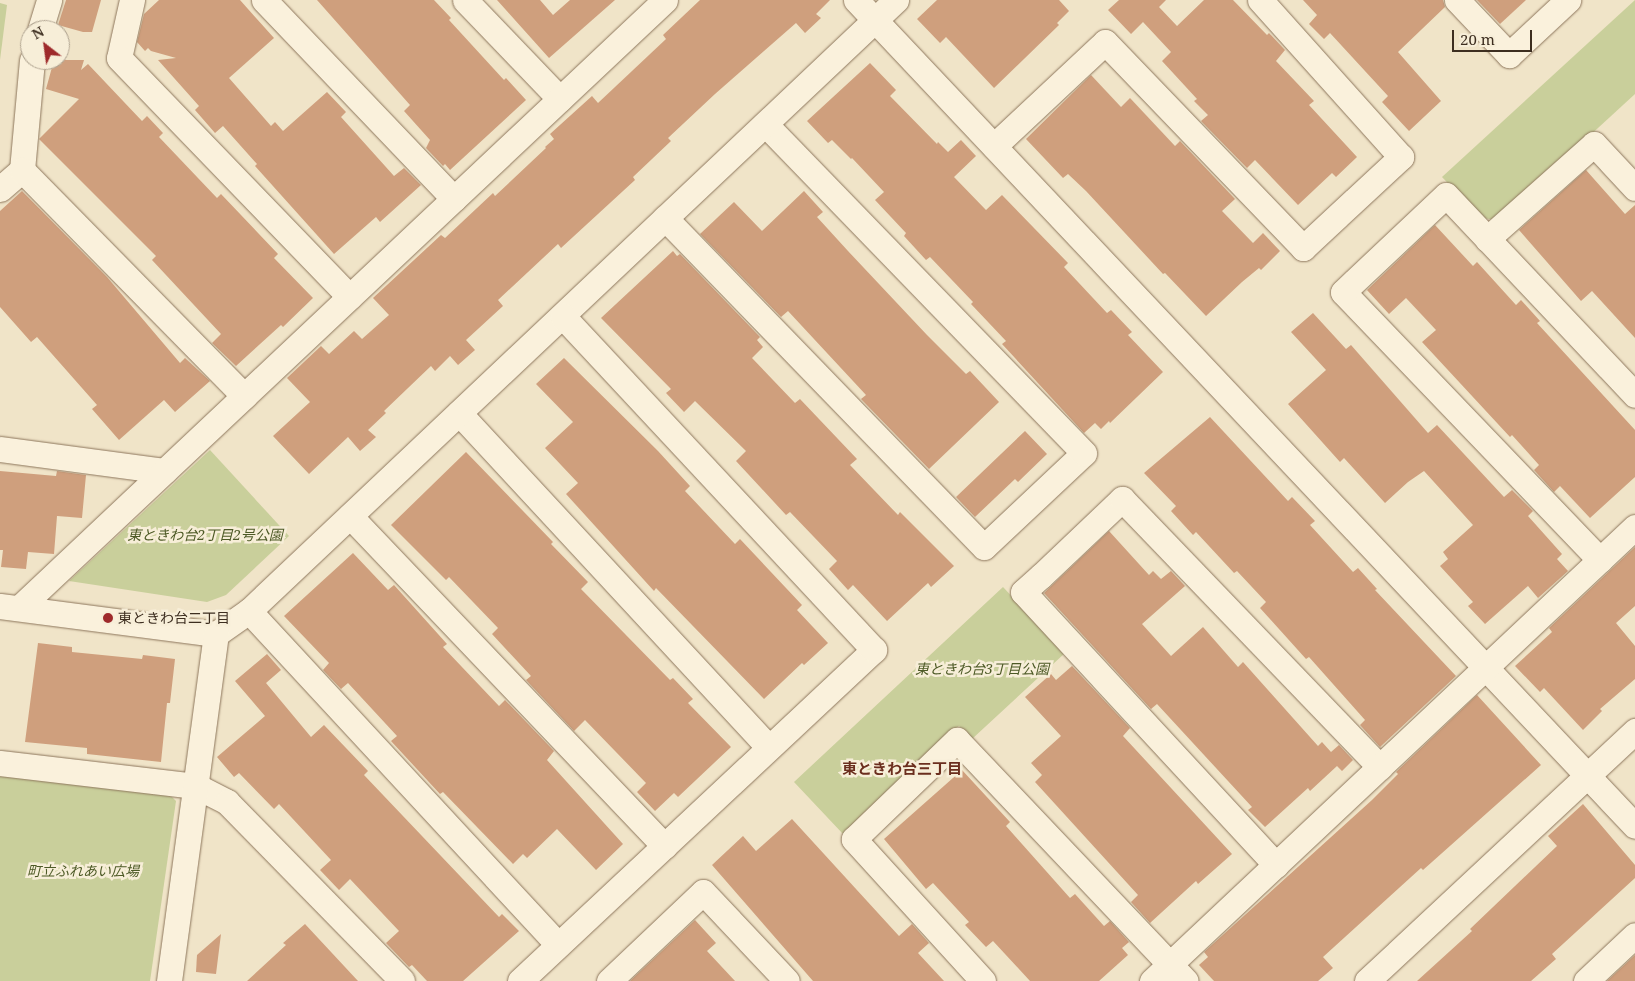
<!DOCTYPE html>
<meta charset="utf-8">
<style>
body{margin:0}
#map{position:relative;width:1635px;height:981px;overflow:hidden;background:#f0e4c8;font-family:"Noto Serif","Noto Sans JP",serif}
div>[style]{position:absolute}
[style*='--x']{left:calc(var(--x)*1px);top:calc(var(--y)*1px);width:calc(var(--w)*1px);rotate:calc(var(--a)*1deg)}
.green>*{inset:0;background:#c9cf9b}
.building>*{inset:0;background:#cf9f7d}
.roads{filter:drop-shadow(0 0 1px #8d765c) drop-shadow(0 0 1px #8d765c)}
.minor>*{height:25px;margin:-12.5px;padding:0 12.5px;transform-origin:12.5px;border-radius:12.5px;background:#faf1dc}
.dots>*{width:14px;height:14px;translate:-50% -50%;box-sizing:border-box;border:2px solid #f7eed8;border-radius:50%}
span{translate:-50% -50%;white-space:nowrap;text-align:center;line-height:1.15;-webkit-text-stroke:5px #f7eed8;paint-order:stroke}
.park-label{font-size:14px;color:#4d5a26;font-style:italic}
.poi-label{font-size:14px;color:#3d2e20}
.left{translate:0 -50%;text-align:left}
.neighbourhood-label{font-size:15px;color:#6b2e1e;font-weight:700}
.north{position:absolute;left:20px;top:20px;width:50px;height:50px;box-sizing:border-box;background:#f7eed8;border:1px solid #ada18e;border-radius:50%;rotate:330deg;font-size:14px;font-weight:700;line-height:20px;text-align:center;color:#3d2e20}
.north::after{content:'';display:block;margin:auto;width:18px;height:22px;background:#9e2a2b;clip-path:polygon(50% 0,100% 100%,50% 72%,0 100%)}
.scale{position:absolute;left:1452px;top:30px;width:80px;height:22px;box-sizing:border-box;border:2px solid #3d2e20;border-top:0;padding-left:6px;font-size:15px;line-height:18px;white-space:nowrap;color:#3d2e20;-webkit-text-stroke:4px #f7eed8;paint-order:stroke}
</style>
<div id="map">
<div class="green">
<i style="clip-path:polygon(1635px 0,1635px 94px,1498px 220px,1481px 218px,1442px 177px)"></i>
<i style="clip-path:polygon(0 3px,7px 5px,0 60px)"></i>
<i style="clip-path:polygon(210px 450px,289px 536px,226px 595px,207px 602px,69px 581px)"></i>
<i style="clip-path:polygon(1003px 587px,1065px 653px,972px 739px,959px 726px,843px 834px,794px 782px)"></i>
<i style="clip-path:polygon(0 776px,170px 795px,176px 801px,150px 981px,0 981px)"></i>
</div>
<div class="building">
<i style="clip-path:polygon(66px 0,101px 0,92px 32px,83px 32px,58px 25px)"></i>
<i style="clip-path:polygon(159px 0,240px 0,274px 38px,229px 78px,271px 126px,275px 122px,283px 131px,327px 92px,346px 112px,341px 117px,394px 176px,404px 168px,421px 185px,380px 222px,376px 217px,334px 254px,255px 166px,257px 164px,223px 126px,215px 133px,195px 110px,199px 106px,158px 60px,176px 58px,151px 51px,148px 48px,145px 51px,137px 42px,144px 14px)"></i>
<i style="clip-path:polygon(317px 0,434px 0,451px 18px,449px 20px,504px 80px,506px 78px,526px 100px,450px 170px,445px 164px,443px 166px,426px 148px,430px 140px,404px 111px,410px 105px)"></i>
<i style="clip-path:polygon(497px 0,540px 0,553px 15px,570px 0,615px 0,549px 58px)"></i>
<i style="clip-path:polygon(700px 0,830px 0,816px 14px,821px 18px,805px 33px,796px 23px,715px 94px,668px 138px,671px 141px,633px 177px,635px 180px,561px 248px,558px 244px,498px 300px,503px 306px,466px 340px,475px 350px,458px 365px,450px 356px,435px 371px,431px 366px,384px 411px,386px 413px,368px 430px,376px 437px,360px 451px,348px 437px,309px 474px,273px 436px,310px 402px,287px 378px,321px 346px,329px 354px,354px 331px,362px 339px,389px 315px,373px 298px,441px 235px,445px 238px,493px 193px,495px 196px,546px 148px,545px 147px,554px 139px,550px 134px,592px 96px,598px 103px,666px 39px,663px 35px)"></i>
<i style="clip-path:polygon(937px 0,1059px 0,1069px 11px,1057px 23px,1059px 25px,994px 88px,946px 37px,940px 43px,917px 19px)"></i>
<i style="clip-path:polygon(1119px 0,1166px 0,1159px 7px,1177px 26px,1204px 0,1233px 0,1267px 35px,1269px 33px,1285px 50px,1276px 61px,1314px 101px,1309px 105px,1357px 157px,1336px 177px,1332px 173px,1298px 205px,1255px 160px,1247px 168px,1201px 121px,1208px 115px,1194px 101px,1197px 99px,1162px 61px,1171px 52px,1143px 22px,1131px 34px,1108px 10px)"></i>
<i style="clip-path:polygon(1303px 0,1443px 0,1445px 7px,1398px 52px,1441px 101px,1409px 131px,1382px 102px,1388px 96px,1330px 33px,1324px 39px,1309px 24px,1317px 15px)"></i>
<i style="clip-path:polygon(1477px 0,1526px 0,1500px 24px)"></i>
<i style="clip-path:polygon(54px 60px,84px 60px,81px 70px,88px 64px,142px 121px,147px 116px,163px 133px,159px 137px,217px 198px,221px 194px,278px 254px,274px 258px,313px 298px,283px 327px,281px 325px,236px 366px,212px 343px,221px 334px,152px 260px,156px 256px,39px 139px,79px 99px,46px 89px)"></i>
<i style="clip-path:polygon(870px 63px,896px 90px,890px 96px,937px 144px,938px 142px,948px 152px,961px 140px,976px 156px,954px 177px,986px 210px,1002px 195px,1068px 263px,1064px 267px,1107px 313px,1111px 310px,1132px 332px,1128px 335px,1163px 372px,1110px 423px,1109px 421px,1101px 429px,1095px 423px,1084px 433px,1002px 344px,1006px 341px,971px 304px,973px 302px,930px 257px,926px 260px,904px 236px,906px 233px,875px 200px,884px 192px,852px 158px,851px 159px,832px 140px,828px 143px,807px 121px)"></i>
<i style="clip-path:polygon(1091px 75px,1121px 107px,1130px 98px,1175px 146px,1180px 141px,1235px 199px,1222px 211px,1253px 243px,1263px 233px,1280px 251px,1261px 270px,1259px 268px,1242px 282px,1206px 316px,1165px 273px,1163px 274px,1086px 191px,1068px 174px,1063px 178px,1026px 139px)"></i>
<i style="clip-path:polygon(1586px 170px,1625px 214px,1635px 205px,1635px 338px,1592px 291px,1581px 301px,1519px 230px)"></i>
<i style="clip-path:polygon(22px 191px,107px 277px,180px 363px,185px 358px,210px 381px,175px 412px,164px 400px,119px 440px,92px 409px,97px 405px,37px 337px,31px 342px,0 307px,0 211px)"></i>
<i style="clip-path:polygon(804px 191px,823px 212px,817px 217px,848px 251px,927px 335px,966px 374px,970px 371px,999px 402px,929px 469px,861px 399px,866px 395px,788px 311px,781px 317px,700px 234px,734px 202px,762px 231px)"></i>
<i style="clip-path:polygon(1435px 225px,1473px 266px,1477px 262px,1516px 305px,1521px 300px,1540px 321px,1537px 323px,1635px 430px,1635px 477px,1590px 518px,1560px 486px,1554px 492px,1534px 470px,1539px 465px,1512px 435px,1510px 437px,1422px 342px,1436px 330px,1406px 298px,1389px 314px,1367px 290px)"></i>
<i style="clip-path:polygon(673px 251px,677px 256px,680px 254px,760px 337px,757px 340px,763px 347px,752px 358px,795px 403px,800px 399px,857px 459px,850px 465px,898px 515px,900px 512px,954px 566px,931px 587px,928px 583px,887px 621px,853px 585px,848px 590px,829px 569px,837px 561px,790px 512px,786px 515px,736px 461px,746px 451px,695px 401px,684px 412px,666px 393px,671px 389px,601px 318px)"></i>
<i style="clip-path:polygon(1313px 313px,1346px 349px,1351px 345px,1428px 433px,1437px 425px,1504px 497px,1512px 490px,1533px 511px,1528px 516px,1562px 554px,1557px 559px,1568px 571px,1538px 598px,1528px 586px,1485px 624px,1468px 606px,1473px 602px,1440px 566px,1448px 559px,1443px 552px,1473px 525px,1424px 471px,1408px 482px,1385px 503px,1344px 458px,1340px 462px,1288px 404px,1326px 370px,1291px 332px)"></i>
<i style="clip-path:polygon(564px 358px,658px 451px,690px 486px,685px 491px,735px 544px,740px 539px,802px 605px,797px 610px,828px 643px,804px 665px,802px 663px,764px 699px,656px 588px,654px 591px,566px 494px,578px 483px,545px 448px,573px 422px,536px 384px)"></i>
<i style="clip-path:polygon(1210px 417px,1288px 501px,1292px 497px,1315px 521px,1310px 525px,1353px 572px,1358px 568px,1377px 589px,1375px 590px,1456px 676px,1380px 747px,1360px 725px,1365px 720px,1309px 657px,1306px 659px,1260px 608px,1266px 602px,1237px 571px,1234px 573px,1196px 532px,1193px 535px,1171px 511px,1176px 506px,1144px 473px)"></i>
<i style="clip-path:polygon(1025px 431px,1047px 454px,1018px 482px,1015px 479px,975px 517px,956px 497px)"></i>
<i style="clip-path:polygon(466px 452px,553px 542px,551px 544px,588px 582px,581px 589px,670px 680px,673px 678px,693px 699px,688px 703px,731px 747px,678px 797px,674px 793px,655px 811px,637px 792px,646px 783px,585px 720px,574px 731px,526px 680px,531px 676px,492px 634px,498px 628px,449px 577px,446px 580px,391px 525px)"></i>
<i style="clip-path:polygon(0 471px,56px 476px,57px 471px,86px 475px,82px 518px,57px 516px,54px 554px,28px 552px,26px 569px,1px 567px,3px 550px,0 550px)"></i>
<i style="clip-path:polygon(1109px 531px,1149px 575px,1153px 571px,1161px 579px,1171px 571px,1185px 586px,1142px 624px,1171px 656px,1203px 627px,1238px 667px,1243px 662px,1318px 746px,1322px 742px,1331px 752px,1339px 745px,1353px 760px,1342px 771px,1337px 766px,1310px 791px,1308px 788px,1265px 827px,1248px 810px,1252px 807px,1157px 704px,1151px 709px,1044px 593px)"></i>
<i style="clip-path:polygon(1635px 547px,1635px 606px,1616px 623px,1635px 646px,1635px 679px,1600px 709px,1602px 711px,1583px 730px,1544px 688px,1540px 692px,1515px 666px,1552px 632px,1549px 628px)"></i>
<i style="clip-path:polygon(353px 553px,388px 590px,394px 585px,447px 644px,443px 647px,499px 706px,505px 700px,554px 751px,547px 760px,623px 844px,596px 870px,557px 829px,527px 858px,523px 854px,513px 864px,443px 792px,440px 794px,391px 741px,397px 736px,348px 683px,341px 689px,323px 670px,329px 663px,284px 616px)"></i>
<i style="clip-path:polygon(38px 643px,72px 647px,72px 652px,142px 659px,143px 655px,175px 659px,170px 703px,167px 703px,161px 762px,87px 754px,87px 748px,25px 742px)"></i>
<i style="clip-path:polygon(267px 654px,281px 670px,266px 683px,311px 737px,324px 725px,368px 771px,364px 775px,499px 917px,502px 914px,519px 931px,463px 981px,427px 981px,412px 965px,409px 967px,386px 943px,399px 931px,350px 879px,339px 890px,320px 870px,331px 860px,279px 804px,274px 809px,239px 773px,234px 777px,217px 757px,265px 716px,235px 681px)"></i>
<i style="clip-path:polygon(1072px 666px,1130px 728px,1123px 736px,1232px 854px,1198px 884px,1196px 881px,1150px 923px,1131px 902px,1138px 895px,1035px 782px,1042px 775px,1031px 763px,1061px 736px,1025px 697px,1051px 674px,1056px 680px)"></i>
<i style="clip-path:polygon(1477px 695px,1541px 765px,1423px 870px,1421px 868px,1323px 957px,1333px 968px,1318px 981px,1214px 981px,1199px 965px,1208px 957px,1204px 952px,1372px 800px,1398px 774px,1396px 772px)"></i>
<i style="clip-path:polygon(962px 770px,1010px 822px,1006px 826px,1070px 898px,1075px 894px,1104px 926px,1110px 921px,1129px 942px,1122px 948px,1128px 955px,1099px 981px,1030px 981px,993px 941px,986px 947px,965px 925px,969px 922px,933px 883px,926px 889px,884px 839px)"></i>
<i style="clip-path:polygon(1583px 804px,1635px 865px,1635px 878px,1552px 954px,1556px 959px,1531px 981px,1417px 981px,1472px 931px,1470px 929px,1557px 846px,1548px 836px)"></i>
<i style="clip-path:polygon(792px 819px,899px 936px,912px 924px,929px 943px,918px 953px,944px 981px,813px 981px,712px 865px,743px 836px,756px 851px)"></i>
<i style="clip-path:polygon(695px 920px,716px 943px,707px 951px,735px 981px,630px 981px)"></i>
<i style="clip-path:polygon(305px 924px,358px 981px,247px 981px,286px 945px,283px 943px)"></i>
<i style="clip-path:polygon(221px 934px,216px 974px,196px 972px,197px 955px)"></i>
<i style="clip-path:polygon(1635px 955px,1635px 981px,1607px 981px)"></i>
</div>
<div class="roads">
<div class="minor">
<i style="--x:132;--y:0;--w:59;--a:102.6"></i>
<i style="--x:119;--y:58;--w:332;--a:46"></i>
<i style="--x:264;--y:0;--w:275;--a:46.3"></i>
<i style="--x:465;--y:0;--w:137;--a:46.2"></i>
<i style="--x:856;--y:0;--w:1135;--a:46.68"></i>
<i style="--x:1457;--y:0;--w:76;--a:46.6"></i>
<i style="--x:1509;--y:55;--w:81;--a:-43"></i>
<i style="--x:40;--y:30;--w:31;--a:-73"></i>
<i style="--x:994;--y:146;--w:152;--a:-43.1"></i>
<i style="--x:1105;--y:42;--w:286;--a:46.1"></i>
<i style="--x:1303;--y:248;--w:134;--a:-42.9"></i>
<i style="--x:1401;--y:157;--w:211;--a:-131.9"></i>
<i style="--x:22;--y:170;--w:110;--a:-84.8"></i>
<i style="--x:0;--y:189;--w:29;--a:-41"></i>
<i style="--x:22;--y:170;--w:317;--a:45.5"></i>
<i style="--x:665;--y:218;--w:458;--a:45.9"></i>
<i style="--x:984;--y:547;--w:137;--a:-43.2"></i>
<i style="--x:1084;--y:453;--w:458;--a:-134.1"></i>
<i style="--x:1487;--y:239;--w:143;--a:-41.6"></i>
<i style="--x:1594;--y:144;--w:60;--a:47"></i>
<i style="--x:459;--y:413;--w:456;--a:47.2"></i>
<i style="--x:0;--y:449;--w:166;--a:7.6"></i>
<i style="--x:350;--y:516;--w:456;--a:46.4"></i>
<i style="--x:1600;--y:560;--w:371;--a:-133.8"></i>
<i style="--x:1343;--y:292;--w:141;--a:-43.3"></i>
<i style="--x:1446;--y:195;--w:275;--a:46.6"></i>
<i style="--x:0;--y:606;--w:218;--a:7.4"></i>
<i style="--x:216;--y:634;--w:40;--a:-34.9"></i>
<i style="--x:249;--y:611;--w:890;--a:-43.36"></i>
<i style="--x:19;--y:608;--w:887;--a:-43.26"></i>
<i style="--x:249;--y:611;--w:455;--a:47.2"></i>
<i style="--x:0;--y:763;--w:197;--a:6.7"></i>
<i style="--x:196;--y:786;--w:35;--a:27"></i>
<i style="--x:227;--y:802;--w:250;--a:45.6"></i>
<i style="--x:1276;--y:865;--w:372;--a:-132.8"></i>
<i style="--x:1023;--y:592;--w:24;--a:-42"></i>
<i style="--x:1041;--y:576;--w:112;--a:-43.5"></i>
<i style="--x:1122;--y:499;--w:372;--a:46.1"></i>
<i style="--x:169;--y:981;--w:350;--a:-82.3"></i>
<i style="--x:520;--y:981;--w:485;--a:-43.1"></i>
<i style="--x:874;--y:650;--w:457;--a:-133"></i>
<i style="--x:609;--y:981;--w:129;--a:-43.4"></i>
<i style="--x:703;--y:892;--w:122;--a:46.7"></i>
<i style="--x:983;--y:981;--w:192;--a:-132.3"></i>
<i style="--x:854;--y:839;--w:143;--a:-43.9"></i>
<i style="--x:957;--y:740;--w:332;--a:46.5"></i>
<i style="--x:1152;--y:981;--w:663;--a:-43.23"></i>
<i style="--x:1367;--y:981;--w:367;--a:-43"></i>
<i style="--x:1586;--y:981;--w:67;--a:-43.2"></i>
</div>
</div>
<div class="dots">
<i style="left:108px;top:618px;background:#9e2a2b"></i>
</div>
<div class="park-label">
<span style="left:205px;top:535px">東ときわ台2丁目2号公園</span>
<span style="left:982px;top:669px">東ときわ台3丁目公園</span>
<span style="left:83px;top:871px">町立ふれあい広場</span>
</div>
<div class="poi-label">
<span class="left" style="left:118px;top:618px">東ときわ台二丁目</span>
</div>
<div class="neighbourhood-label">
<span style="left:902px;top:769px">東ときわ台三丁目</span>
</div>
<div class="north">N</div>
<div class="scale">20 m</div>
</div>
